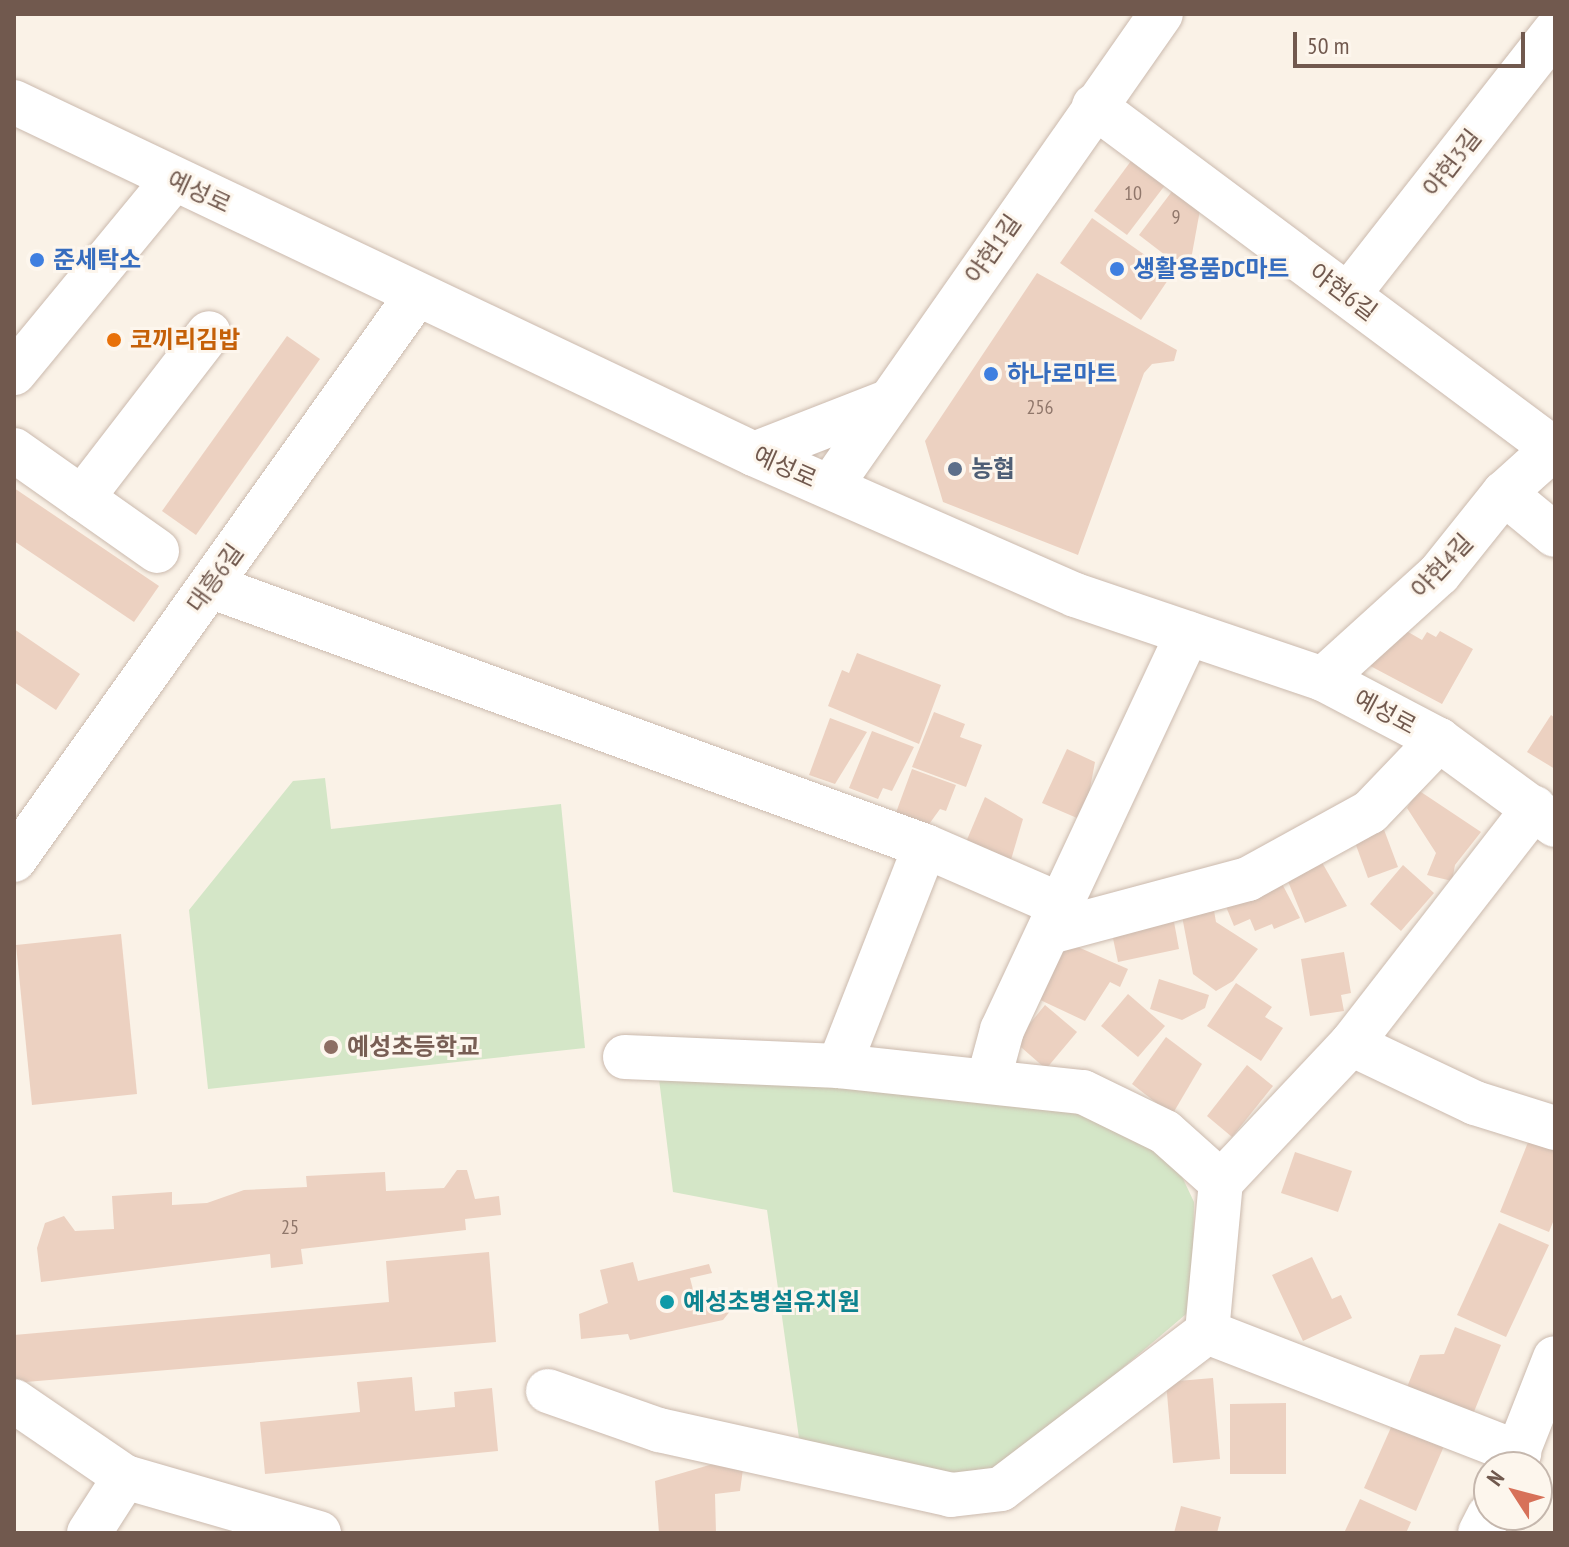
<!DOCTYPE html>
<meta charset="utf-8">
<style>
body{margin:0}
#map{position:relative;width:1569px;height:1547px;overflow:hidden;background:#faf2e7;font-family:"PT Sans Narrow","Noto Sans KR",sans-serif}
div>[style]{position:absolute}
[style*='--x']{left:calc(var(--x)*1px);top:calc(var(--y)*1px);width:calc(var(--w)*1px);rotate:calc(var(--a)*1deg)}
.green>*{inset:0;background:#d4e6c7}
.building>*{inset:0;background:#ecd1c1}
.roads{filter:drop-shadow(0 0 2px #cbbaae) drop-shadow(0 0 2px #cbbaae)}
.minor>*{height:44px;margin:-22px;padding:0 22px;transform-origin:22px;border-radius:22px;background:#fff}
.dots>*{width:22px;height:22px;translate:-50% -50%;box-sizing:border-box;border:4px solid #fdf6ed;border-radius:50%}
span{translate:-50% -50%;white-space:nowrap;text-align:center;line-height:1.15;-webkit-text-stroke:6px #fdf6ed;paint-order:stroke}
.number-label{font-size:20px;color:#90776b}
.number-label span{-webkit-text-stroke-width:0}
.street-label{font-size:24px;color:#71594e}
.shop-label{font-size:24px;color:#366cbe;font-weight:700}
.left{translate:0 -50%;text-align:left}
.food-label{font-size:24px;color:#c56008;font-weight:700}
.service-label{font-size:24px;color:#4e5e75;font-weight:700}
.education-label{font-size:24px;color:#785e54;font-weight:700}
.culture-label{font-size:24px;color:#0d838f;font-weight:700}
.frame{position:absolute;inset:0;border:16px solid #71594e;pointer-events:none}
.north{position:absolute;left:1473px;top:1451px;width:80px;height:80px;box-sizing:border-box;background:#fdf6ed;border:2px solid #c5b7ad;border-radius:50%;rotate:306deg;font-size:22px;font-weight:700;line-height:32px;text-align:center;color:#71594e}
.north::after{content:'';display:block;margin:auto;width:28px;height:36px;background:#d77159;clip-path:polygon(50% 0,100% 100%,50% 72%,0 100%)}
.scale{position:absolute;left:1293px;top:32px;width:232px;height:36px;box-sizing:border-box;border:4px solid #71594e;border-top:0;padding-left:10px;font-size:24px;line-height:28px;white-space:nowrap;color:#71594e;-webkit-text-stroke:6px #fdf6ed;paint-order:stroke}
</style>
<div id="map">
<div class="green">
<i style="clip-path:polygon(325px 778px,331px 829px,561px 804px,585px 1048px,208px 1089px,189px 910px,293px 781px)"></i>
<i style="clip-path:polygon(658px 1071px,1043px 1099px,1124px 1127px,1177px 1166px,1194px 1202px,1192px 1309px,999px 1473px,930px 1480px,799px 1438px,767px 1210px,673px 1192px)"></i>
</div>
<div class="building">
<i style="clip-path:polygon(1151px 160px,1172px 176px,1127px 235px,1094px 211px,1131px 161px)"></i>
<i style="clip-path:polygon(1179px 182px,1202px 199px,1192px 254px,1182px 268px,1139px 235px)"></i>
<i style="clip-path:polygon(1092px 218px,1172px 274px,1141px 320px,1060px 263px)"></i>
<i style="clip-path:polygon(1037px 273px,1177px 350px,1174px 361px,1152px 364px,1144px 373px,1078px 555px,943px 502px,925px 441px)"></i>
<i style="clip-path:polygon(287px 336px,320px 359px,196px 535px,162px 511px)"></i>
<i style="clip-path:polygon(14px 488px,159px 586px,134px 622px,14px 541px)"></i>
<i style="clip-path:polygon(1389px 621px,1422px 640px,1427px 632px,1436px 637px,1440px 631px,1473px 649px,1442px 704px,1359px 660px)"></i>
<i style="clip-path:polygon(14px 629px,80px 674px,56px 710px,14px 682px)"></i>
<i style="clip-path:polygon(857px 653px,941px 685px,919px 744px,828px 706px,842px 670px,849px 673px)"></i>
<i style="clip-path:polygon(934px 712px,965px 724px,960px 737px,982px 745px,966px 787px,912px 767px)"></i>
<i style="clip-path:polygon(1551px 715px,1555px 718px,1555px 769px,1527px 752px)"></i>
<i style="clip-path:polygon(830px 718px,867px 732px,835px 784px,809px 775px)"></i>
<i style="clip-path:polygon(872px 731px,914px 747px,892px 791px,883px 788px,878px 799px,849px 788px)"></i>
<i style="clip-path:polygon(1067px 749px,1095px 762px,1084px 821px,1042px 803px)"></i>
<i style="clip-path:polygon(912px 769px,956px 785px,946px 811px,940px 809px,927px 827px,894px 818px)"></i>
<i style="clip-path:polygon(1418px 790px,1481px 832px,1455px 865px,1452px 881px,1427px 875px,1436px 853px,1407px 808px)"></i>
<i style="clip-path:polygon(985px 797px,1023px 819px,1010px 863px,966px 842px)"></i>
<i style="clip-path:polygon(1383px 827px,1398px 867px,1368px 878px,1353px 837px)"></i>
<i style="clip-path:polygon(1320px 859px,1347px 906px,1305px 923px,1285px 874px)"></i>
<i style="clip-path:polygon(1403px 865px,1434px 893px,1401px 931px,1370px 904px)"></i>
<i style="clip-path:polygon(1279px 878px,1300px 918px,1274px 929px,1272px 924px,1255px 931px,1250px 919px,1234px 926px,1222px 897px)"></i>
<i style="clip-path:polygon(1213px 905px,1216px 922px,1258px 949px,1233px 981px,1216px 991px,1193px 974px,1181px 911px)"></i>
<i style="clip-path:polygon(1172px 911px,1179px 949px,1118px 962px,1110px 924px)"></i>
<i style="clip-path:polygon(121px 934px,137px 1094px,32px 1105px,16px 945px)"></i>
<i style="clip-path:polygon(1062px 940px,1128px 969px,1120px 987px,1110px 982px,1085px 1021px,1036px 998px)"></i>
<i style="clip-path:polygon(1344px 952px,1351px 993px,1341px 995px,1344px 1011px,1310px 1016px,1301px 959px)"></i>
<i style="clip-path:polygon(1159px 979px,1209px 995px,1205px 1008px,1182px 1020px,1150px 1009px)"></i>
<i style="clip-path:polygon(1236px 983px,1272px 1007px,1265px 1017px,1283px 1028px,1261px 1061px,1207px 1026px)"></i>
<i style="clip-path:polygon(1128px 994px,1165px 1026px,1138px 1057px,1101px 1026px)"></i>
<i style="clip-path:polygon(1045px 1005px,1077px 1032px,1046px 1069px,1015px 1042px)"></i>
<i style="clip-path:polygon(1166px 1037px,1202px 1064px,1172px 1115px,1132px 1084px)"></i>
<i style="clip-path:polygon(1247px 1065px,1273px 1086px,1232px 1137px,1207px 1116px)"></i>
<i style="clip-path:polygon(1533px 1130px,1555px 1139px,1555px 1217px,1549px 1232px,1500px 1212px)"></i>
<i style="clip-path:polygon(1295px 1152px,1352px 1171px,1338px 1212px,1281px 1193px)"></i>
<i style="clip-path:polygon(457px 1170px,467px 1170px,475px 1199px,499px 1196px,501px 1215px,465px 1219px,466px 1230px,301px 1249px,303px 1264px,271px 1268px,270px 1254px,41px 1282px,37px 1248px,45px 1223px,64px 1216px,75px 1231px,114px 1229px,112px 1196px,172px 1192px,172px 1205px,207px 1203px,244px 1190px,307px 1187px,306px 1176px,385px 1172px,386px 1191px,444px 1188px)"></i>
<i style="clip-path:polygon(1499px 1223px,1549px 1245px,1506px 1337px,1457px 1315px)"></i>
<i style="clip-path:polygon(489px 1252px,496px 1342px,14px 1383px,14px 1335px,389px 1302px,386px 1261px)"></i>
<i style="clip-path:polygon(1312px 1257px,1332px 1299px,1341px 1295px,1352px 1318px,1303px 1341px,1272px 1275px)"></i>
<i style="clip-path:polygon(633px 1262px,638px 1281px,709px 1264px,712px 1273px,690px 1278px,696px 1301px,716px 1296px,731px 1310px,723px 1320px,630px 1340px,628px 1334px,581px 1339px,579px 1314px,608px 1303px,600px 1270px)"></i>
<i style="clip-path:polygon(1455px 1327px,1501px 1345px,1469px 1424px,1403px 1397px,1420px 1355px,1444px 1354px)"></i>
<i style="clip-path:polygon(412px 1377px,415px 1411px,455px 1407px,454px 1392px,492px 1388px,498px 1451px,265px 1474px,260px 1422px,360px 1412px,357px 1382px)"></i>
<i style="clip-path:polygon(1213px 1378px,1220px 1459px,1173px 1463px,1166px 1382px)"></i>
<i style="clip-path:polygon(1286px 1403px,1286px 1474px,1230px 1474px,1230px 1404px)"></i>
<i style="clip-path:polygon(1393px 1423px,1444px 1446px,1416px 1511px,1364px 1488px)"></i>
<i style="clip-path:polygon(723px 1461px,743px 1469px,740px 1491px,715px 1494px,716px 1533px,659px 1533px,655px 1481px)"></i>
<i style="clip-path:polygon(1360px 1499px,1411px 1522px,1406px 1533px,1344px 1533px)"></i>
<i style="clip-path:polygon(1181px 1506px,1221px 1517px,1217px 1533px,1174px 1533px)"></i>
</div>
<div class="roads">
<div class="minor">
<i style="--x:14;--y:102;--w:819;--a:25.44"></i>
<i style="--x:754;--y:454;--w:351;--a:23.7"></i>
<i style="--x:1075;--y:595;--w:262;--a:18.7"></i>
<i style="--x:1323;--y:679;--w:131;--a:27.7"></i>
<i style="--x:1439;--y:740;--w:144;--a:36.2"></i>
<i style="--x:1094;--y:106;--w:574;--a:36.71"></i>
<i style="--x:1348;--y:295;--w:335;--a:-51.9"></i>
<i style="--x:14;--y:373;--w:250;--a:-50.5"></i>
<i style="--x:14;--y:450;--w:175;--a:35.2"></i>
<i style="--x:754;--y:454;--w:141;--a:-21.3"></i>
<i style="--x:830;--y:487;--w:577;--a:-55.02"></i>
<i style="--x:1504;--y:493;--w:66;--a:39.5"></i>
<i style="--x:82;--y:498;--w:208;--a:-52.4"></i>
<i style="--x:210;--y:586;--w:761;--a:19.98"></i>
<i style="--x:925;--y:846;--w:148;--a:23.5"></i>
<i style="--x:1323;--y:679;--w:156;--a:-42.2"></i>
<i style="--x:1439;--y:574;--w:104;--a:-51.3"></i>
<i style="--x:1504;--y:493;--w:69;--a:-42"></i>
<i style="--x:14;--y:860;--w:693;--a:-54.52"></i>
<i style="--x:1050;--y:932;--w:205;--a:-15"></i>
<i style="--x:1248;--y:879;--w:139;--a:-28.8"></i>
<i style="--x:1370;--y:812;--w:100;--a:-46.2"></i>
<i style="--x:1351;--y:1044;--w:137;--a:25.4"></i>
<i style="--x:1475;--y:1103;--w:84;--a:17.4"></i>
<i style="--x:625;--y:1057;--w:214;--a:2.4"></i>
<i style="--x:839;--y:1066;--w:245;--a:6.1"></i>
<i style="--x:1083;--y:1092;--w:91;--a:26"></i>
<i style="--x:1165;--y:1132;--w:75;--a:41.8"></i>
<i style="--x:839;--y:1066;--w:236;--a:-68.6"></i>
<i style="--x:989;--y:1078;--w:50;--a:-74.8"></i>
<i style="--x:1002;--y:1030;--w:438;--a:-64.9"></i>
<i style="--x:1207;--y:1332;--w:151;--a:-84.7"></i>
<i style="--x:1221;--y:1182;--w:190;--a:-46.7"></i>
<i style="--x:1351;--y:1044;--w:299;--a:-52.2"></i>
<i style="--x:548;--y:1391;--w:118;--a:19.4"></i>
<i style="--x:659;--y:1430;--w:299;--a:12.5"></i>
<i style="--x:951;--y:1495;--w:50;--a:-6.8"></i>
<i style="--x:1001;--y:1489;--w:259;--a:-37.3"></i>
<i style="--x:1207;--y:1332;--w:335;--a:21.2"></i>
<i style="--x:14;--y:1401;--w:135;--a:34.4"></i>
<i style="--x:125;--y:1477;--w:202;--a:16.1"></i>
<i style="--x:1512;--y:1467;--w:117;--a:-68.5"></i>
<i style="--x:89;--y:1533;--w:67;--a:-57.3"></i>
<i style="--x:1480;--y:1533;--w:20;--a:-63"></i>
</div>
</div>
<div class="dots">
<i style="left:37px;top:260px;background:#3f7fe0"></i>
<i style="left:1117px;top:269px;background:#3f7fe0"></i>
<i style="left:114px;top:340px;background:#e8710a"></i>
<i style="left:991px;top:374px;background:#3f7fe0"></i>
<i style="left:955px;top:469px;background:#5c6f8a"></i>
<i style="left:331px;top:1047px;background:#8d6e63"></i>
<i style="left:667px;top:1302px;background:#0f9aa8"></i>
</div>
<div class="number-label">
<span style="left:1133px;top:193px">10</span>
<span style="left:1176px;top:217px">9</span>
<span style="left:1040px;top:407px">256</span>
<span style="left:290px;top:1227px">25</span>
</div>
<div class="street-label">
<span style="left:1452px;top:163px;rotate:-52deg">야현3길</span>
<span style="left:199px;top:192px;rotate:25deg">예성로</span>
<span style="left:993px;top:249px;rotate:-55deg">야현1길</span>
<span style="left:1343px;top:292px;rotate:37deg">야현6길</span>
<span style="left:785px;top:467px;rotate:24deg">예성로</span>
<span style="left:1442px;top:566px;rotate:-47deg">야현4길</span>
<span style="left:215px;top:578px;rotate:-54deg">대흥6길</span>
<span style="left:1385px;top:712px;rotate:28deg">예성로</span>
</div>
<div class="shop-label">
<span class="left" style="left:53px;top:260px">준세탁소</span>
<span class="left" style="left:1133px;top:269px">생활용품DC마트</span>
<span class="left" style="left:1007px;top:374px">하나로마트</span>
</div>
<div class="food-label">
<span class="left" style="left:130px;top:340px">코끼리김밥</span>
</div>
<div class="service-label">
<span class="left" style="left:971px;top:469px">농협</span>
</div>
<div class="education-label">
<span class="left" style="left:347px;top:1047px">예성초등학교</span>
</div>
<div class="culture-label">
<span class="left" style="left:683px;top:1302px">예성초병설유치원</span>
</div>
<div class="frame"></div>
<div class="north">N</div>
<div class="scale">50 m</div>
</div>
